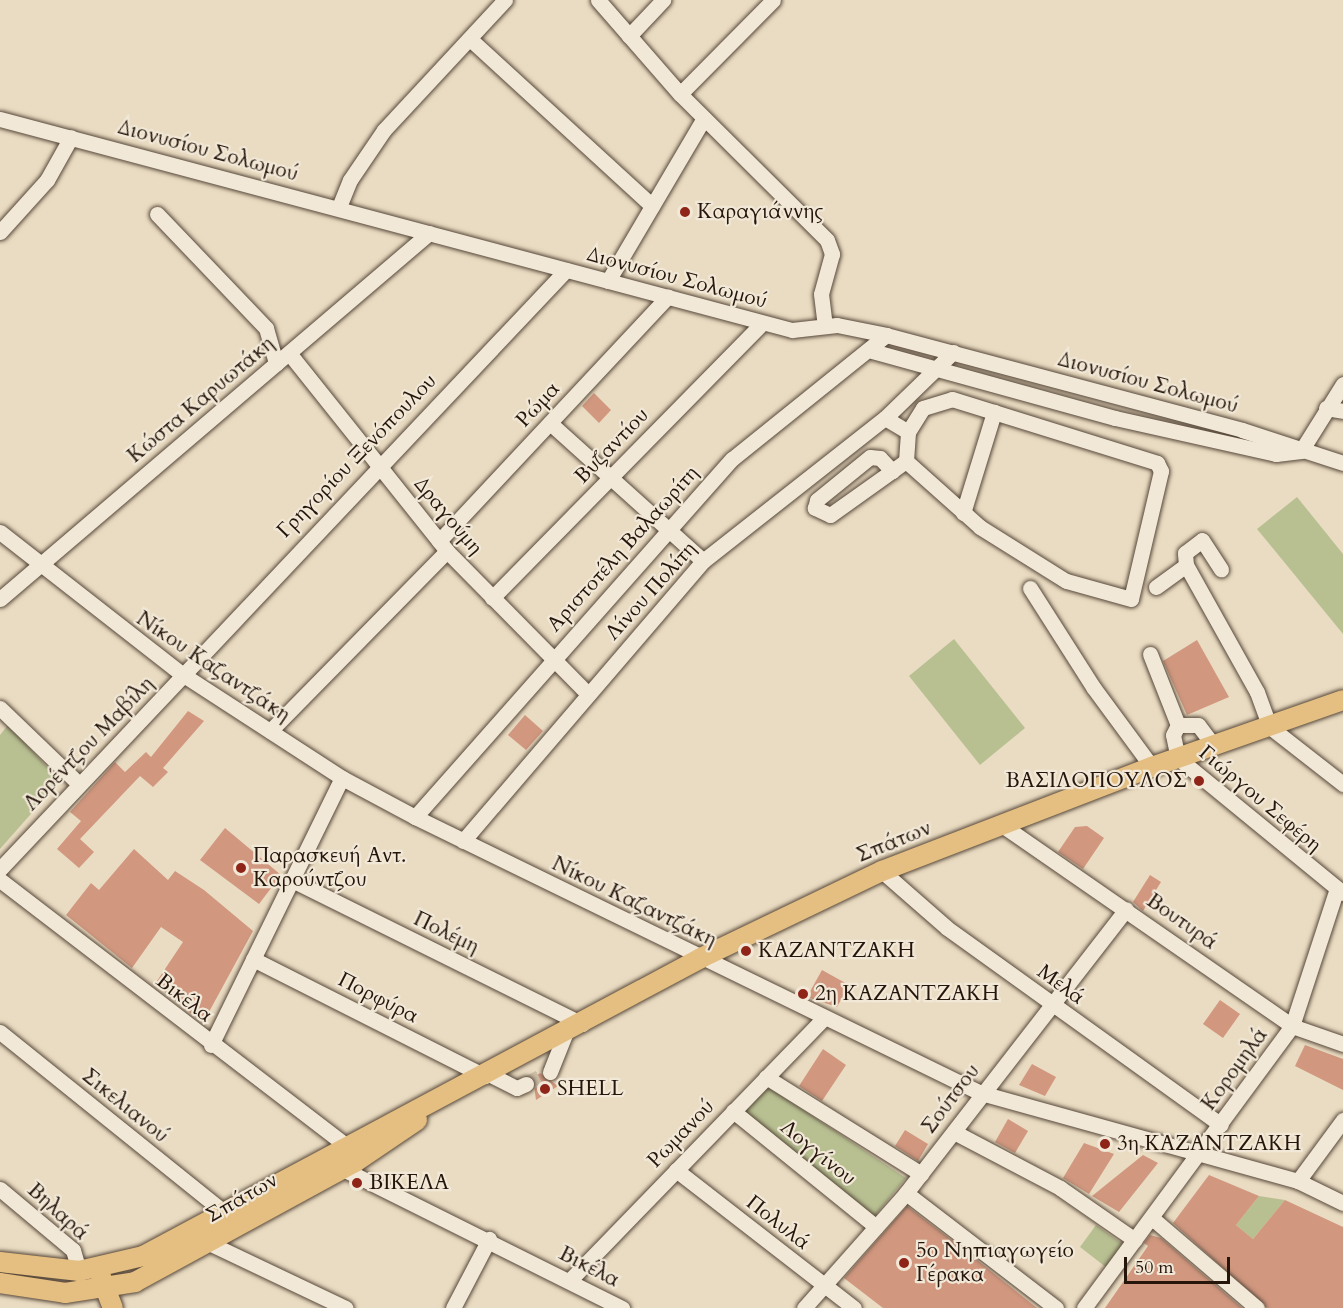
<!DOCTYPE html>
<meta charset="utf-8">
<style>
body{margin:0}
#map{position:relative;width:1343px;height:1308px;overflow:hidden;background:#eadcc2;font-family:Cardo,serif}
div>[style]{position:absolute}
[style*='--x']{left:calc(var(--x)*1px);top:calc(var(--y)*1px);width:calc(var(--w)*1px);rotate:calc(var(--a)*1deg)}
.green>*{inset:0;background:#b8c092}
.building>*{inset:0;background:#d1977f}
.minor-tunnel>*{height:15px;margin-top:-7.5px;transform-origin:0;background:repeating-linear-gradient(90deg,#ccbea7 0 15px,transparent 0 23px)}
.roads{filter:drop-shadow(0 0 2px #564739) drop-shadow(0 0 2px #564739)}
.minor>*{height:15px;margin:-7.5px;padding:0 7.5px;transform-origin:7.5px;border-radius:7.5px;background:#f1e8d7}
.major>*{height:20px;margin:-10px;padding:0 10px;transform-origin:10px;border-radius:10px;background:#e5be81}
.dots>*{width:16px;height:16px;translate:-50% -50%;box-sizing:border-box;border:3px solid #f1e8d7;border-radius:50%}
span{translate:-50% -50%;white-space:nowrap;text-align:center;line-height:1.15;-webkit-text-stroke:4.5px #f1e8d7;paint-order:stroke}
.street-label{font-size:21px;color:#25150b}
.poi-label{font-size:21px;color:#25150b}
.left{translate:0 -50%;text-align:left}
.right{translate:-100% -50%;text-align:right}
.scale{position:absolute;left:1124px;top:1257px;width:106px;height:27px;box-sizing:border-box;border:3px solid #25150b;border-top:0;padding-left:8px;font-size:18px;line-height:21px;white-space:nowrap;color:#25150b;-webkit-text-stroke:4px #f1e8d7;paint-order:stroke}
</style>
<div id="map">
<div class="green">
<i style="clip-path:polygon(1297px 497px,1343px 554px,1343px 634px,1257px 529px)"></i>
<i style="clip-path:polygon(954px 639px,1025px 728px,980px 765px,909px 676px)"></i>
<i style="clip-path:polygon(8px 725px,60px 781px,0 849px,0 735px)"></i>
<i style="clip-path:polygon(767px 1086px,906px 1178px,873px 1218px,742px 1113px)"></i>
<i style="clip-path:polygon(1259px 1196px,1285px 1200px,1253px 1239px,1236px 1225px)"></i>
<i style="clip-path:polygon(1096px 1225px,1124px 1245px,1107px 1268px,1080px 1247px)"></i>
</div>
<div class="building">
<i style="clip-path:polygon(594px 393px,611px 410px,599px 423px,582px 406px)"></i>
<i style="clip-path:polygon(1197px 640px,1229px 697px,1187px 715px,1163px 661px)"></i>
<i style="clip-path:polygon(188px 711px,204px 721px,163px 768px,168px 772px,153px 787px,140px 776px,80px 839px,94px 852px,79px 868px,57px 849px,81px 821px,70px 812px,115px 762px,125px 772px,146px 752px,151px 757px)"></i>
<i style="clip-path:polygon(525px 715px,543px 731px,526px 750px,508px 735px)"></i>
<i style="clip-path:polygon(1087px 826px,1104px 838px,1083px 869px,1058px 852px,1075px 827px)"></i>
<i style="clip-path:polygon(225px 828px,281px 875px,259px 904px,200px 860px)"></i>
<i style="clip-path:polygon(134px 849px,168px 880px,175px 871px,204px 890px,253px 931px,203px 1023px,155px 984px,183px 942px,161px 927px,132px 968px,66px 915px,91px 883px,99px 890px)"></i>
<i style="clip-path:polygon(1150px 875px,1161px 882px,1143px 911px,1133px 902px)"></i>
<i style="clip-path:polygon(822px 970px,849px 985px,837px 1007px,807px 997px)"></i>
<i style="clip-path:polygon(1220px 1000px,1240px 1014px,1223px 1038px,1203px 1024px)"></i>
<i style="clip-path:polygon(1305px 1045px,1343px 1059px,1343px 1090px,1295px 1066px)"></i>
<i style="clip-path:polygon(823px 1049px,846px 1065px,822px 1101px,799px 1086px)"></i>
<i style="clip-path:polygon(1032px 1064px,1056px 1077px,1045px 1096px,1019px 1085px)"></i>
<i style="clip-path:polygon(540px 1073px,558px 1086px,536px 1100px,533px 1078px)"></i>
<i style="clip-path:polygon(1008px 1119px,1028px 1131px,1015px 1153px,995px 1142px)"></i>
<i style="clip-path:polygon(905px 1130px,928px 1144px,918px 1161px,895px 1146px)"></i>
<i style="clip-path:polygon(1084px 1143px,1114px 1154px,1089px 1194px,1063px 1178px)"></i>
<i style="clip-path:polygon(1143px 1155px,1158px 1163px,1119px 1212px,1092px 1196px)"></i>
<i style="clip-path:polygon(1209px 1175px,1259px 1196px,1236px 1225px,1253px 1239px,1285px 1200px,1343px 1227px,1343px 1308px,1267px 1308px,1173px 1223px)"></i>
<i style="clip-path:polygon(907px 1206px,962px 1248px,1037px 1308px,883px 1308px,844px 1278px)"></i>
<i style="clip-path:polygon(1150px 1235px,1161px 1238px,1242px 1308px,1105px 1308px,1148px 1246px,1144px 1243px)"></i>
</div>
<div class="minor-tunnel">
<i style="--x:526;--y:1084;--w:27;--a:-27"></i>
</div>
<div class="roads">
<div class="minor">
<i style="--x:598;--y:0;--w:125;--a:48.9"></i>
<i style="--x:680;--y:94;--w:207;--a:44.8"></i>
<i style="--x:827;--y:240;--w:15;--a:70"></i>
<i style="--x:832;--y:254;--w:41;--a:105.4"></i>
<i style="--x:821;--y:294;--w:32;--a:83"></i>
<i style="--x:629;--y:36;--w:50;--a:-46.6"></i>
<i style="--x:470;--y:39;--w:247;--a:42.5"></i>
<i style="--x:680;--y:94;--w:132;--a:-45.3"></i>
<i style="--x:0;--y:119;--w:820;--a:14.92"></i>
<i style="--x:792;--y:330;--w:45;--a:-6.3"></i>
<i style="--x:837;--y:325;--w:50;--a:11.5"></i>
<i style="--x:886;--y:335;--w:368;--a:14.9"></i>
<i style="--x:1242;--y:430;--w:106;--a:18.1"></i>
<i style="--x:339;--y:207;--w:29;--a:-68"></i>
<i style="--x:350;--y:180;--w:60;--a:-55.8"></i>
<i style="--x:384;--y:130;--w:178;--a:-47.1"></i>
<i style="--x:157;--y:214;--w:158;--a:46.3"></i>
<i style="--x:266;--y:328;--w:37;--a:74"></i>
<i style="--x:0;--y:232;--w:70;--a:-47.9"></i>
<i style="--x:47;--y:180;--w:49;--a:-60.8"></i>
<i style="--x:608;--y:281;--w:189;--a:-59.5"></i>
<i style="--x:872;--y:351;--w:252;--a:15.4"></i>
<i style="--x:1115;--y:418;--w:165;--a:12.6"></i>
<i style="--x:1276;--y:454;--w:25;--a:-7"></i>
<i style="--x:1301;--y:451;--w:79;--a:-57.9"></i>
<i style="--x:289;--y:353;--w:253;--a:51.4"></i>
<i style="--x:447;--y:551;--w:201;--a:45.4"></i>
<i style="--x:1326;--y:408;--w:17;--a:10"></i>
<i style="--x:885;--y:418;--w:27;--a:31"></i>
<i style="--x:908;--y:432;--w:28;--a:-58"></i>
<i style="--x:923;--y:408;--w:30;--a:-17"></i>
<i style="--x:952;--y:399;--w:215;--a:17.3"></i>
<i style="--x:1157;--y:463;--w:9;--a:63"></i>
<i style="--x:1161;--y:471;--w:131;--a:103.2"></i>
<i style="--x:1131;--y:599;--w:67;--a:-164.5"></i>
<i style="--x:1066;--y:581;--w:102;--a:-147.9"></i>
<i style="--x:980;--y:527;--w:99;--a:-138.3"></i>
<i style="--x:906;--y:461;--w:29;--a:-86"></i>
<i style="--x:550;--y:423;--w:206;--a:42"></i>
<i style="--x:892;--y:471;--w:76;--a:144.6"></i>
<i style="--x:830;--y:515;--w:17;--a:-155"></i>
<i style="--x:815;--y:508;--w:8;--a:-76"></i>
<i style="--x:817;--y:500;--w:68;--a:-39.1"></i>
<i style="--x:870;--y:457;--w:10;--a:6"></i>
<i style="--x:880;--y:458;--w:18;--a:47"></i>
<i style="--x:892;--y:471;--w:17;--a:-36"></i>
<i style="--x:963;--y:513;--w:106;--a:-72.9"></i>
<i style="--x:0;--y:532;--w:231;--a:38"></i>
<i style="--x:182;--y:674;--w:191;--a:33"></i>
<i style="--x:342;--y:778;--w:83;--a:28.1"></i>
<i style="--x:415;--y:817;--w:630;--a:26"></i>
<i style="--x:981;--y:1093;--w:329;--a:15.5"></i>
<i style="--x:1298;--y:1181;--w:50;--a:26.1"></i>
<i style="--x:439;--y:541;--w:335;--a:-46.9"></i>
<i style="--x:1186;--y:565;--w:12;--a:-95"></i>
<i style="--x:1185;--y:553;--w:21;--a:-37"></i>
<i style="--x:1202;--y:540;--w:35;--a:57"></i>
<i style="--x:1156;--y:587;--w:37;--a:-36"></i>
<i style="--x:1186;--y:565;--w:145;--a:60.8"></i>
<i style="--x:1257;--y:692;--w:37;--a:70"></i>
<i style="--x:1270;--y:727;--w:93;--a:38"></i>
<i style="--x:1030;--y:588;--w:117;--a:57.5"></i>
<i style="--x:1093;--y:687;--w:99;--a:53.6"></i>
<i style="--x:492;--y:598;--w:385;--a:-45.5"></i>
<i style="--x:0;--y:599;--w:564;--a:-40.47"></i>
<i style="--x:1150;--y:654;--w:76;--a:68.5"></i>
<i style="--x:0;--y:708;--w:108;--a:43.9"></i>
<i style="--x:270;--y:731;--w:252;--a:-45.5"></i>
<i style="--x:1214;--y:746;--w:26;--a:-127"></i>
<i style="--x:1198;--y:725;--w:20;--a:180"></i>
<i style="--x:1178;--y:725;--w:11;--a:117"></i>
<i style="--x:1173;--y:735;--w:24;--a:78"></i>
<i style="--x:1178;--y:758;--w:213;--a:39.3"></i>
<i style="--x:415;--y:817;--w:478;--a:-48.5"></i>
<i style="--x:732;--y:459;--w:198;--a:-38.8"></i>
<i style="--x:1002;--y:825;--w:353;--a:34.7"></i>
<i style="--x:1292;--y:1026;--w:54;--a:19.4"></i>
<i style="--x:463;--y:841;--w:369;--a:-49.4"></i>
<i style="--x:703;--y:561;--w:231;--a:-38.2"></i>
<i style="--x:885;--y:418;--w:95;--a:-44.1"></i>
<i style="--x:0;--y:869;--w:824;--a:-46.62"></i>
<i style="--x:882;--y:871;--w:86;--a:41.2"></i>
<i style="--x:947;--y:928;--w:337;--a:35.7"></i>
<i style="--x:0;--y:880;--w:435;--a:37.5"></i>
<i style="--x:292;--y:880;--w:324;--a:26.4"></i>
<i style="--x:253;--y:959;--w:260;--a:26.8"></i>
<i style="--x:0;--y:1032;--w:287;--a:38.8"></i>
<i style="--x:211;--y:1045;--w:297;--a:-63.9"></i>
<i style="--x:550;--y:1072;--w:43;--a:-68.2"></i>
<i style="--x:489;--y:1074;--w:31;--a:27"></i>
<i style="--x:517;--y:1088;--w:10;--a:-24"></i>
<i style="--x:766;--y:1077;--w:183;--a:32"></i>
<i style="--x:733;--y:1111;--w:184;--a:39"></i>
<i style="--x:954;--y:1132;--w:120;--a:27.8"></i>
<i style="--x:1060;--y:1188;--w:91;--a:34.7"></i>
<i style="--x:343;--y:1169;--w:312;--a:26.5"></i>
<i style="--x:676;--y:1170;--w:225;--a:37.8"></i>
<i style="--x:1298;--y:1181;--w:76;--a:-53.6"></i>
<i style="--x:0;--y:1189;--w:95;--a:39.9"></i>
<i style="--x:73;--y:1250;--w:22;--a:74"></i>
<i style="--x:906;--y:1193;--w:189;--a:37.5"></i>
<i style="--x:1152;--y:1218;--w:138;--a:40.6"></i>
<i style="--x:211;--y:1244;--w:149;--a:25.4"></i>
<i style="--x:569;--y:1281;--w:366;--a:-45.9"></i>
<i style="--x:453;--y:1308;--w:78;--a:-62.4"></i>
<i style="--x:804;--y:1308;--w:154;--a:-48.4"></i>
<i style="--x:906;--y:1193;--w:359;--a:-52.2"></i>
<i style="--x:1084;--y:1308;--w:350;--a:-53.6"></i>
<i style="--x:1292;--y:1026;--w:142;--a:-71.9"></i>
</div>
<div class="major">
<i style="--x:0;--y:1262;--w:80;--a:6.5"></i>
<i style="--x:79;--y:1271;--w:66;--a:-13.2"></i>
<i style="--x:143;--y:1256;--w:633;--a:-28.1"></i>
<i style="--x:701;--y:958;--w:201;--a:-25.7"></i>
<i style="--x:882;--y:871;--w:289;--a:-21.1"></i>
<i style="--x:1152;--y:767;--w:202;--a:-19.3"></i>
<i style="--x:101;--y:1277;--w:33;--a:69"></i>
<i style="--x:0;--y:1283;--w:66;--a:8.7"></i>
<i style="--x:65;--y:1293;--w:71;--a:-8.9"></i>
<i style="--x:135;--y:1282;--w:251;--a:-28.6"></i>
<i style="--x:355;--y:1162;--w:75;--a:-34.1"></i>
</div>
</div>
<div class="dots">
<i style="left:685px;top:212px;background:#8f2418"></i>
<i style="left:1199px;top:781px;background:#8f2418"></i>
<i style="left:241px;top:868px;background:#8f2418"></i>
<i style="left:746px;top:951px;background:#8f2418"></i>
<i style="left:803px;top:994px;background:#8f2418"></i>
<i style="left:545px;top:1089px;background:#8f2418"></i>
<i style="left:1105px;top:1144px;background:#8f2418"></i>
<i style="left:357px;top:1183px;background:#8f2418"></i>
<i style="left:904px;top:1263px;background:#8f2418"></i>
</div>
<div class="street-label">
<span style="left:208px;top:151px;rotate:15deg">Διονυσίου Σολωμού</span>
<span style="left:677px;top:278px;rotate:15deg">Διονυσίου Σολωμού</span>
<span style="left:1148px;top:383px;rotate:15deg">Διονυσίου Σολωμού</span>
<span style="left:201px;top:400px;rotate:-40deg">Κώστα Καρυωτάκη</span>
<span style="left:538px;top:405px;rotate:-47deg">Ρώμα</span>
<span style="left:612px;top:446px;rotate:-46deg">Βυζαντίου</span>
<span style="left:357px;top:456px;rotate:-46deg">Γρηγορίου Ξενόπουλου</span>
<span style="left:448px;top:516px;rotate:50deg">Δραγούμη</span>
<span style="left:623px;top:549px;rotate:-48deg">Αριστοτέλη Βαλαωρίτη</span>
<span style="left:651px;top:591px;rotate:-48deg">Λίνου Πολίτη</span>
<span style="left:213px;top:667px;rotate:34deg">Νίκου Καζαντζάκη</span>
<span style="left:89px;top:744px;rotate:-46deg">Λορέντζου Μαβίλη</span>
<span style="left:1260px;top:799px;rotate:40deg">Γιώργου Σεφέρη</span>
<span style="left:894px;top:842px;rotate:-22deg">Σπάτων</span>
<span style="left:634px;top:902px;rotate:26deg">Νίκου Καζαντζάκη</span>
<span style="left:1182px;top:922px;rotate:35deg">Βουτυρά</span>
<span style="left:446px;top:933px;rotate:26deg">Πολέμη</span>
<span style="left:1061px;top:985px;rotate:36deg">Μελά</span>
<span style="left:184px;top:998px;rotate:38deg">Βικέλα</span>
<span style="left:378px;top:998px;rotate:27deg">Πορφύρα</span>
<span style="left:1235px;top:1069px;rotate:-54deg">Κορομηλά</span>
<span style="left:951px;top:1099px;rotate:-53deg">Σούτσου</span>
<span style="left:125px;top:1106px;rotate:39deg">Σικελιανού</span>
<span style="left:681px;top:1134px;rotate:-46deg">Ρωμανού</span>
<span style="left:818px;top:1153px;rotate:39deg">Λογγίνου</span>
<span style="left:242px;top:1198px;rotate:-30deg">Σπάτων</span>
<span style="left:58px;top:1212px;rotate:42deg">Βηλαρά</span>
<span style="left:778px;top:1223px;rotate:38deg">Πολυλά</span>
<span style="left:589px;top:1267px;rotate:27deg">Βικέλα</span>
</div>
<div class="poi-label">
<span class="left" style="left:697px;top:212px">Καραγιάννης</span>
<span class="right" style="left:1187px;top:781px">ΒΑΣΙΛΟΠΟΥΛΟΣ</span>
<span class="left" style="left:253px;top:868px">Παρασκευή Αντ.<br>Καρούντζου</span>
<span class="left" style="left:758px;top:951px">ΚΑΖΑΝΤΖΑΚΗ</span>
<span class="left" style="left:815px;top:994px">2η ΚΑΖΑΝΤΖΑΚΗ</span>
<span class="left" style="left:557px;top:1089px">SHELL</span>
<span class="left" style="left:1117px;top:1144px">3η ΚΑΖΑΝΤΖΑΚΗ</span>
<span class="left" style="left:369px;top:1183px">ΒΙΚΕΛΑ</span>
<span class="left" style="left:916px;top:1263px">5ο Νηπιαγωγείο<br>Γέρακα</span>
</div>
<div class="scale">50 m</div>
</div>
